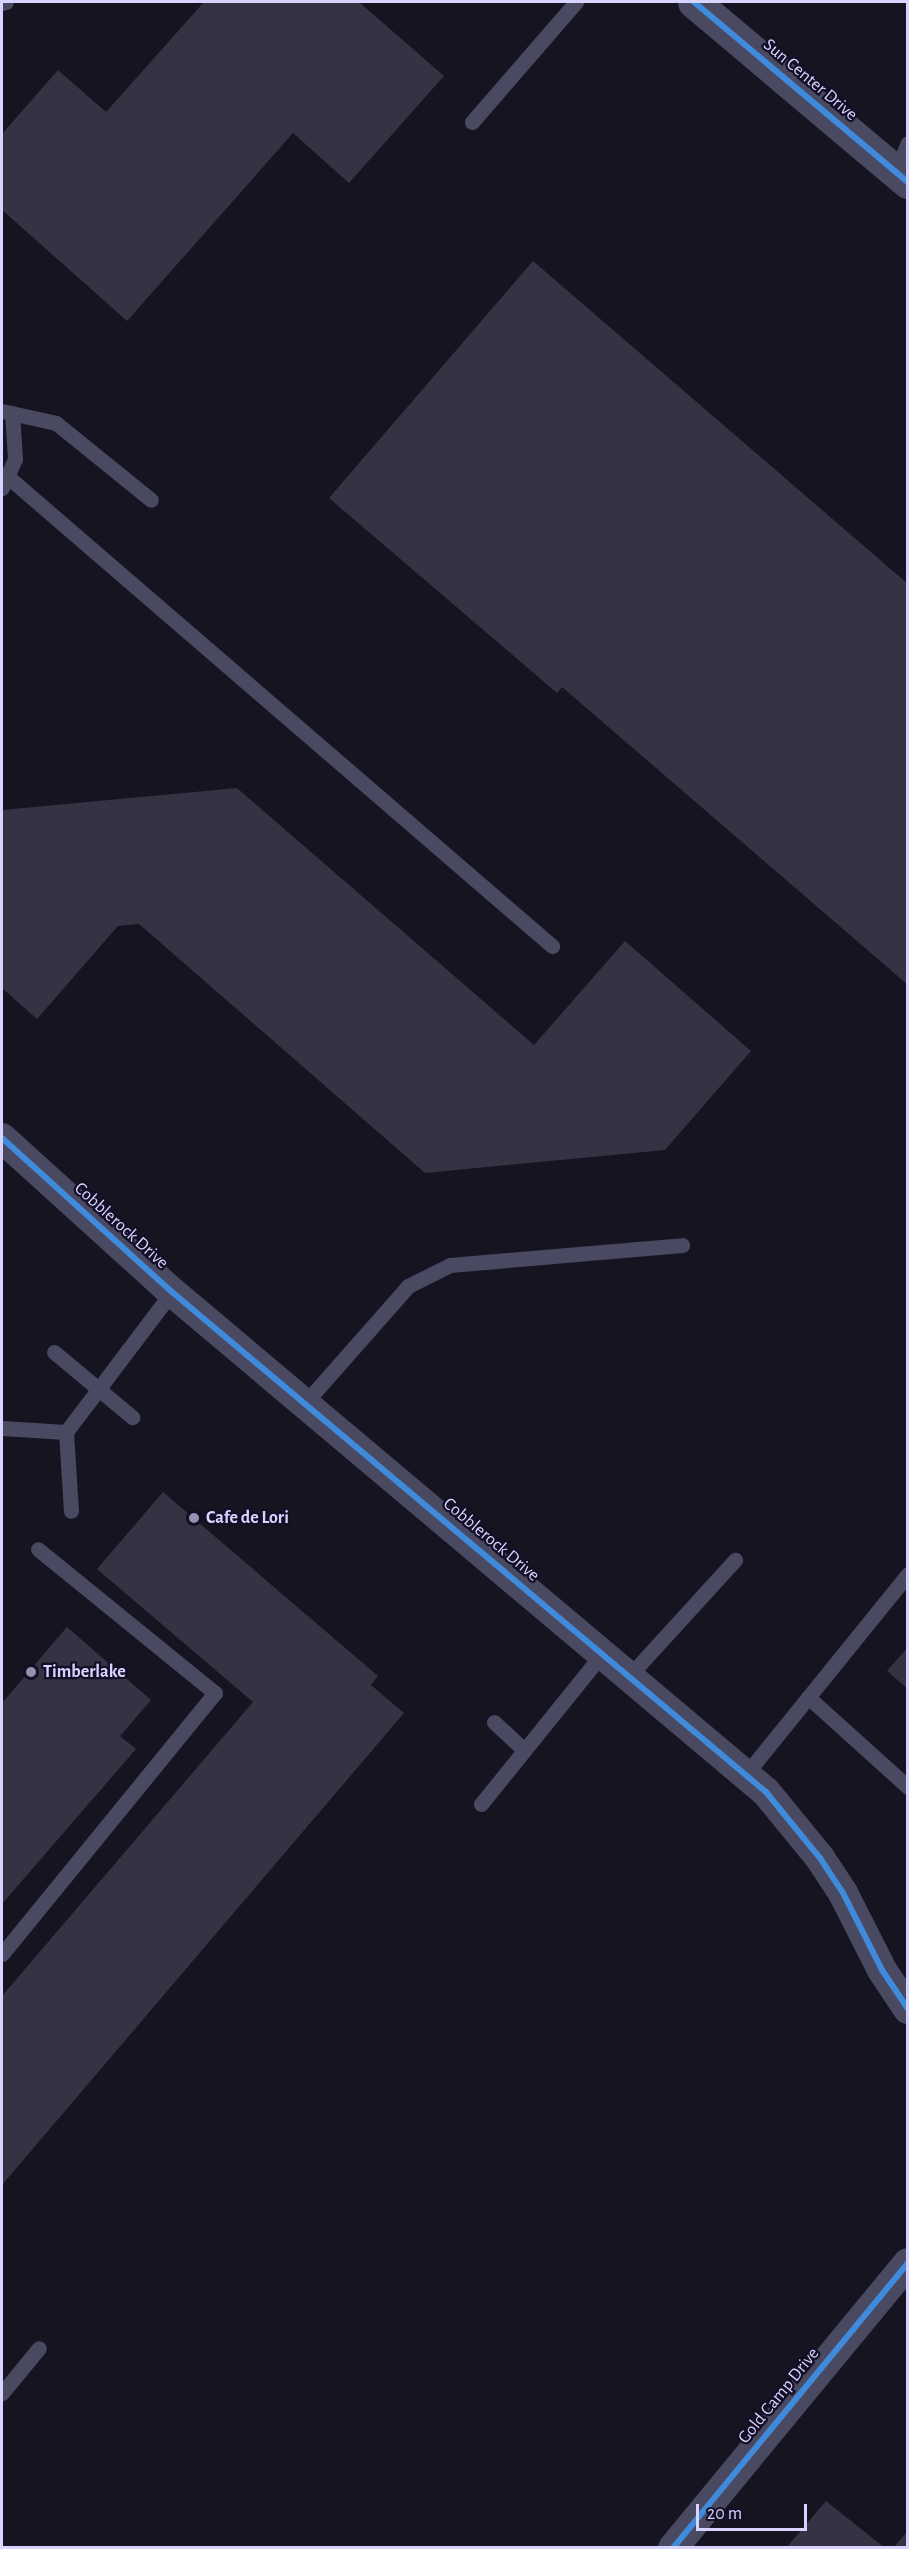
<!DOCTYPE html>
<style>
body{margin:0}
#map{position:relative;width:909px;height:2549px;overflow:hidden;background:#161421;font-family:"Alegreya Sans",sans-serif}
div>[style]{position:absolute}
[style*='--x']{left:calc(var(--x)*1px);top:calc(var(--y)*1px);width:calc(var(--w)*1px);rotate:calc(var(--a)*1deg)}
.building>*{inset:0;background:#343243}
.service>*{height:15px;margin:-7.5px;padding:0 7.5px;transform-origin:7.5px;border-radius:7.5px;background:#4a4962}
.minor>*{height:30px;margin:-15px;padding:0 15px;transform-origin:15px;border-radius:15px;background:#4a4962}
.tertiary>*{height:33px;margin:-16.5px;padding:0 16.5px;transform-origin:16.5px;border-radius:16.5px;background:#4a4962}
.cycleway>*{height:6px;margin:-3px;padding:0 3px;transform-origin:3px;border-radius:3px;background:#408adc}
.dots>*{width:16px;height:16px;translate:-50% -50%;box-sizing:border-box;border:3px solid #130f26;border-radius:50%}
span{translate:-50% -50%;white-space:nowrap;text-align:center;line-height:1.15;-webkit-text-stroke:4.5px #130f26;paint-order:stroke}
.street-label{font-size:18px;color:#d9d4ff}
.poi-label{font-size:18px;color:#d9d4ff;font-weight:700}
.left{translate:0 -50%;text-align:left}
.frame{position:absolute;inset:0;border:3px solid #d9d4ff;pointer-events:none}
.scale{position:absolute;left:696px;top:2504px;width:111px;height:27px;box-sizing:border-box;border:3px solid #d9d4ff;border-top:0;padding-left:8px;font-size:18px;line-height:21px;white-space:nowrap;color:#d9d4ff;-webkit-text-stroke:4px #130f26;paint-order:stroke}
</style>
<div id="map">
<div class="building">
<i style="clip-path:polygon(204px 2px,359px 2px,444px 76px,349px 183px,293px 133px,127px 321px,2px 210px,2px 134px,58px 70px,106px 112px)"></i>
<i style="clip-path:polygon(533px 261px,908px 584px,908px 985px,562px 687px,557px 693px,329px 498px)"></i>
<i style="clip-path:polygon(237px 788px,534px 1045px,625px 941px,751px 1051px,665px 1150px,425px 1173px,139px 924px,118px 926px,37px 1019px,2px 988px,2px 810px)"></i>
<i style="clip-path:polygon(163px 1492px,378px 1676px,371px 1685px,404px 1713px,2px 2185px,2px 1996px,253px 1702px,97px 1569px)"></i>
<i style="clip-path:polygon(67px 1627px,151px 1700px,120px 1736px,136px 1749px,2px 1904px,2px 1703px)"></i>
<i style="clip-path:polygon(908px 1647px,908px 1689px,887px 1671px)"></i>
<i style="clip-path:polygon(826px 2501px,885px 2548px,786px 2548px)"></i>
<i style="clip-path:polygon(908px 2531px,908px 2548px,893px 2548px)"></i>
</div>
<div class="service">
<i style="--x:2;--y:3;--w:4;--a:-14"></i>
<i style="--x:472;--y:122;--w:159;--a:-49.1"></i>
<i style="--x:896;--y:172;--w:31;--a:-68"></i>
<i style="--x:2;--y:411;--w:55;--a:12.5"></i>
<i style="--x:56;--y:423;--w:122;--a:39"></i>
<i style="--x:7;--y:476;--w:720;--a:40.77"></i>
<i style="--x:2;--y:488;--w:32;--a:-66"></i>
<i style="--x:15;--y:459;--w:46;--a:-93.7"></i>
<i style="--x:54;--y:1352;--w:102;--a:39.8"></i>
<i style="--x:305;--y:1403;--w:156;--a:-48.6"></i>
<i style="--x:408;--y:1286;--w:47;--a:-26.6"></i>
<i style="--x:450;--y:1265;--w:233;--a:-4.9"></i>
<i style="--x:2;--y:1428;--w:64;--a:3.6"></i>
<i style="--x:66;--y:1432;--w:79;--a:86.4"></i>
<i style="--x:66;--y:1432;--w:176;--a:-52.9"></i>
<i style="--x:630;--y:1675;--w:156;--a:-47.6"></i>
<i style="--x:808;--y:1697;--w:135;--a:42"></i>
<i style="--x:494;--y:1722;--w:41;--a:43"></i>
<i style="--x:746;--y:1774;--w:257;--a:-51"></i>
<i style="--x:481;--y:1804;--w:194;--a:-51.1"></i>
<i style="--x:2;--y:1954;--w:337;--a:-50.8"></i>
<i style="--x:215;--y:1693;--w:228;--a:-140.9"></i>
<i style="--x:2;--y:2393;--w:58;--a:-50.6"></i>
</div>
<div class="minor">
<i style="--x:2;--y:1138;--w:229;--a:42.2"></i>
<i style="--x:172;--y:1292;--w:776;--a:40.09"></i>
<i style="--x:766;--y:1792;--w:85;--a:50.7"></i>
<i style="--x:820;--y:1858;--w:42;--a:56.7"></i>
<i style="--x:843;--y:1893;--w:86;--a:63.1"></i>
<i style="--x:882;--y:1970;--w:47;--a:56.3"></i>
<i style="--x:673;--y:2548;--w:369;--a:-50.5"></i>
</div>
<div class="tertiary">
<i style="--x:694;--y:2;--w:280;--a:40.1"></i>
</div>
<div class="cycleway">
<i style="--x:694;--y:2;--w:280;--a:40.1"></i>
<i style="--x:2;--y:1138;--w:229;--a:42.2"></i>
<i style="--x:172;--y:1292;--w:776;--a:40.09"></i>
<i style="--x:766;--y:1792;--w:85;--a:50.7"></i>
<i style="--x:820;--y:1858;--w:42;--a:56.7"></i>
<i style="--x:843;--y:1893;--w:86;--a:63.1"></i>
<i style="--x:882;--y:1970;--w:47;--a:56.3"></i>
<i style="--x:673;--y:2548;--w:369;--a:-50.5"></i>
</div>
<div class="dots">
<i style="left:194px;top:1518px;background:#9591b1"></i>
<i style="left:31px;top:1672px;background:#9591b1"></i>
</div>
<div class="street-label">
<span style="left:810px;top:80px;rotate:40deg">Sun Center Drive</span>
<span style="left:121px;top:1226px;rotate:42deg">Cobblerock Drive</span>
<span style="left:491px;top:1540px;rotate:40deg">Cobblerock Drive</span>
<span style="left:779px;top:2396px;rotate:-51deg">Gold Camp Drive</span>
</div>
<div class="poi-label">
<span class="left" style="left:206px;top:1518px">Cafe de Lori</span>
<span class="left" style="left:43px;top:1672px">Timberlake</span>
</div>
<div class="frame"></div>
<div class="scale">20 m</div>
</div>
